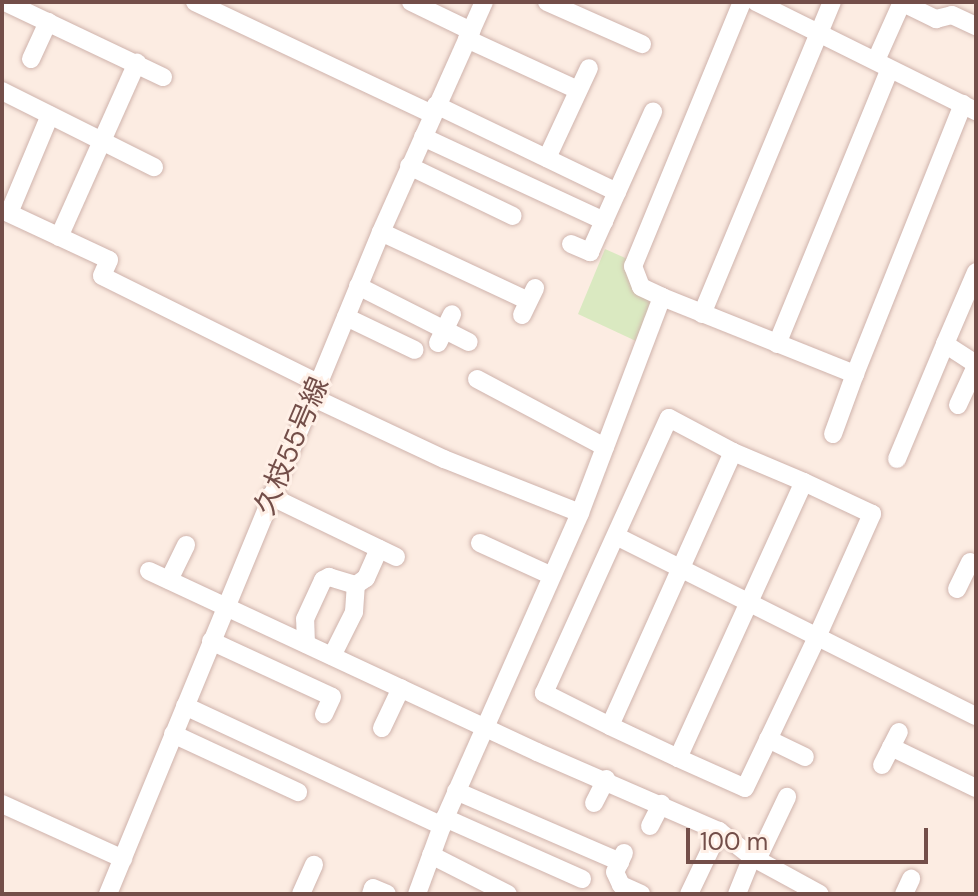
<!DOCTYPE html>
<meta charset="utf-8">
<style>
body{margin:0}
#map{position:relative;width:978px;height:896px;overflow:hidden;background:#fcece2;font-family:"DM Sans","Noto Sans JP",sans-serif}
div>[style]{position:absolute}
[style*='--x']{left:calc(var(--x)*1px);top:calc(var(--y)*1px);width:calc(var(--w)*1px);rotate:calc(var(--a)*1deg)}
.green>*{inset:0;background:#dae9c1}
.roads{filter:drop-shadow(0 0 2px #cfb3ac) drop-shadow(0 0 2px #cfb3ac)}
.minor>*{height:18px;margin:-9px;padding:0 9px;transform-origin:9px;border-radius:9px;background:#fff}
span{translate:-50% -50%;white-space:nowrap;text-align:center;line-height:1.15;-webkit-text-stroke:6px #fff0e7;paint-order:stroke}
.street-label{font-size:28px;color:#734e49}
.frame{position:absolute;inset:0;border:4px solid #734e49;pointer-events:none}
.scale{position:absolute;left:686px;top:828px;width:242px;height:36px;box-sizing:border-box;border:4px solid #734e49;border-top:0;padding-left:10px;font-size:24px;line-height:28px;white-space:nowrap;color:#734e49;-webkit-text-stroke:6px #fff0e7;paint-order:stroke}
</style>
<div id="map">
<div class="green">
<i style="clip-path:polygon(605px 249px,632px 261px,655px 298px,638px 342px,578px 314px)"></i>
</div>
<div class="roads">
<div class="minor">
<i style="--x:5;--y:2;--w:175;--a:25.4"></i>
<i style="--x:195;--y:2;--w:262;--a:25.3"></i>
<i style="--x:411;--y:2;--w:67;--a:25.8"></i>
<i style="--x:547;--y:2;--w:104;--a:23.9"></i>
<i style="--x:742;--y:2;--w:286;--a:112.4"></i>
<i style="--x:633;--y:266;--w:22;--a:69"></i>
<i style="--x:641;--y:287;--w:23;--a:25"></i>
<i style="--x:662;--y:297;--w:208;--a:21.8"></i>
<i style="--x:855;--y:374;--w:291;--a:-68.2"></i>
<i style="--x:756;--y:2;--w:246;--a:26.4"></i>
<i style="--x:903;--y:3;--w:37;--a:26"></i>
<i style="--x:936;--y:19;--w:16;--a:-14"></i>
<i style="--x:952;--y:15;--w:26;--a:25"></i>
<i style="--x:467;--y:39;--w:122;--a:24.7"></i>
<i style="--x:877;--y:58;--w:61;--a:-65.9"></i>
<i style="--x:31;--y:59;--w:41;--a:-65.3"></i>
<i style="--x:2;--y:91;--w:170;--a:26.6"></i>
<i style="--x:436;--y:105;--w:201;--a:25.7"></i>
<i style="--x:423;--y:137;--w:200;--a:24.9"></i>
<i style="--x:547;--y:158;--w:99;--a:-65"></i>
<i style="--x:409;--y:166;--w:115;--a:25.7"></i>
<i style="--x:2;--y:210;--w:118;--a:25"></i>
<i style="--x:109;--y:260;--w:17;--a:114"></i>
<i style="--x:102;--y:276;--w:241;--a:26.4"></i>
<i style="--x:9;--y:213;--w:106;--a:-67.3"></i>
<i style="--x:381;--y:232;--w:162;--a:25.1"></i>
<i style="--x:59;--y:237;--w:191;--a:-65.9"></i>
<i style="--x:571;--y:244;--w:21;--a:23"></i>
<i style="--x:590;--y:252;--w:154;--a:-65.8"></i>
<i style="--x:976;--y:272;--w:78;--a:113.3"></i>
<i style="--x:945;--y:344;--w:37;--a:33"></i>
<i style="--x:358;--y:286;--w:124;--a:26.8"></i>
<i style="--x:702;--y:314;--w:338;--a:-67.4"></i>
<i style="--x:522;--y:315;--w:30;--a:-64"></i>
<i style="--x:346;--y:317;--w:76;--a:25.6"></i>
<i style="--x:438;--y:343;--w:32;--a:-64"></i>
<i style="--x:777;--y:344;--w:297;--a:-67.7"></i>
<i style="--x:477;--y:379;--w:145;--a:28"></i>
<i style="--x:312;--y:397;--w:146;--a:25.2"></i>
<i style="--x:444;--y:459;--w:146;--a:21.7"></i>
<i style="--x:958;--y:405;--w:43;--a:-65.2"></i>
<i style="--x:669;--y:418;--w:72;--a:28"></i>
<i style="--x:733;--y:452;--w:300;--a:114.2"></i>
<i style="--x:610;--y:726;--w:74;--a:-153.4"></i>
<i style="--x:544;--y:693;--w:302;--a:-65.6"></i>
<i style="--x:833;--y:434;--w:64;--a:-69.9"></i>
<i style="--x:897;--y:459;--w:125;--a:-67.3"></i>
<i style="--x:270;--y:496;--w:140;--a:25.8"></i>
<i style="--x:616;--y:536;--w:402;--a:26.6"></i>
<i style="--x:480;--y:543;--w:79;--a:24.6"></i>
<i style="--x:149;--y:571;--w:428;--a:25"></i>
<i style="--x:537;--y:752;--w:198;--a:23.5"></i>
<i style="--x:719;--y:831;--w:42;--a:38.2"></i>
<i style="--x:752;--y:857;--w:77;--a:28.6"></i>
<i style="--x:169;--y:580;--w:39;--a:-64"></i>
<i style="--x:957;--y:589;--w:30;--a:-64"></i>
<i style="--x:211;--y:641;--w:133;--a:24.8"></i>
<i style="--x:332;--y:697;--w:19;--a:115"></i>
<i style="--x:306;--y:644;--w:25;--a:-92"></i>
<i style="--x:305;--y:619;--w:43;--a:-65.2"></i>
<i style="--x:323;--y:580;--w:7;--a:-27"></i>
<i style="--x:329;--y:577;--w:28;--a:17"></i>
<i style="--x:356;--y:585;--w:12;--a:-35"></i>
<i style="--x:366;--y:578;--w:32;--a:-66"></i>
<i style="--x:332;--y:656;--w:49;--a:-63.4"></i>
<i style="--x:354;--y:612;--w:27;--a:-86"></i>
<i style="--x:185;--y:706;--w:284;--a:25"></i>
<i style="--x:610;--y:726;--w:75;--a:25.2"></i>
<i style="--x:678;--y:758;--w:303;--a:-65.5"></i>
<i style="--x:804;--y:482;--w:77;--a:-157.1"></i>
<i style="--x:382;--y:728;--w:44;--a:-64.6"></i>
<i style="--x:173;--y:734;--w:138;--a:24.9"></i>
<i style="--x:768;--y:739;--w:41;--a:25.9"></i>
<i style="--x:891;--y:747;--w:94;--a:25.8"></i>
<i style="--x:678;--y:758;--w:73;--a:24.1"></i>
<i style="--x:745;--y:788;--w:167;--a:-64.5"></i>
<i style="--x:817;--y:637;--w:135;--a:-65.9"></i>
<i style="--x:872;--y:514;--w:75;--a:-154.8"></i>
<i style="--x:882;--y:765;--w:37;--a:-63"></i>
<i style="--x:456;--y:791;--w:179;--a:23.4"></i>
<i style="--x:594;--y:803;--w:27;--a:-63"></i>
<i style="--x:2;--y:804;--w:133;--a:24.4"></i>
<i style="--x:445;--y:818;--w:150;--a:24"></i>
<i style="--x:650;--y:826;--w:25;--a:-63"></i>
<i style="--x:624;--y:853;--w:21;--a:115"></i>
<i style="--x:615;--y:872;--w:14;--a:65"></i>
<i style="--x:621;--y:885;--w:22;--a:24"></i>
<i style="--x:431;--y:855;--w:86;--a:26.9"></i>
<i style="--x:757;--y:860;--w:70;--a:-64.5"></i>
<i style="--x:108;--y:894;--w:716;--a:-67.59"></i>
<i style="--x:381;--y:232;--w:252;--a:-65.9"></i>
<i style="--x:301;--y:894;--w:32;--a:-66"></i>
<i style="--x:371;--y:894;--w:6;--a:-72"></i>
<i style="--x:373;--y:888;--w:15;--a:23"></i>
<i style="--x:417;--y:894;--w:81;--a:-69.8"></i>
<i style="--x:445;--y:818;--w:334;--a:-66.1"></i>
<i style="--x:580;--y:513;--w:231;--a:-69.2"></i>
<i style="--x:689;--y:894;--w:70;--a:-64.5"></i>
<i style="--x:737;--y:894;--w:40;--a:-68"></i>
<i style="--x:904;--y:894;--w:17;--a:-65"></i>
</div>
</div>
<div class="street-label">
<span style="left:292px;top:446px;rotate:-67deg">久枝55号線</span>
</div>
<div class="frame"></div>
<div class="scale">100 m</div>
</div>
